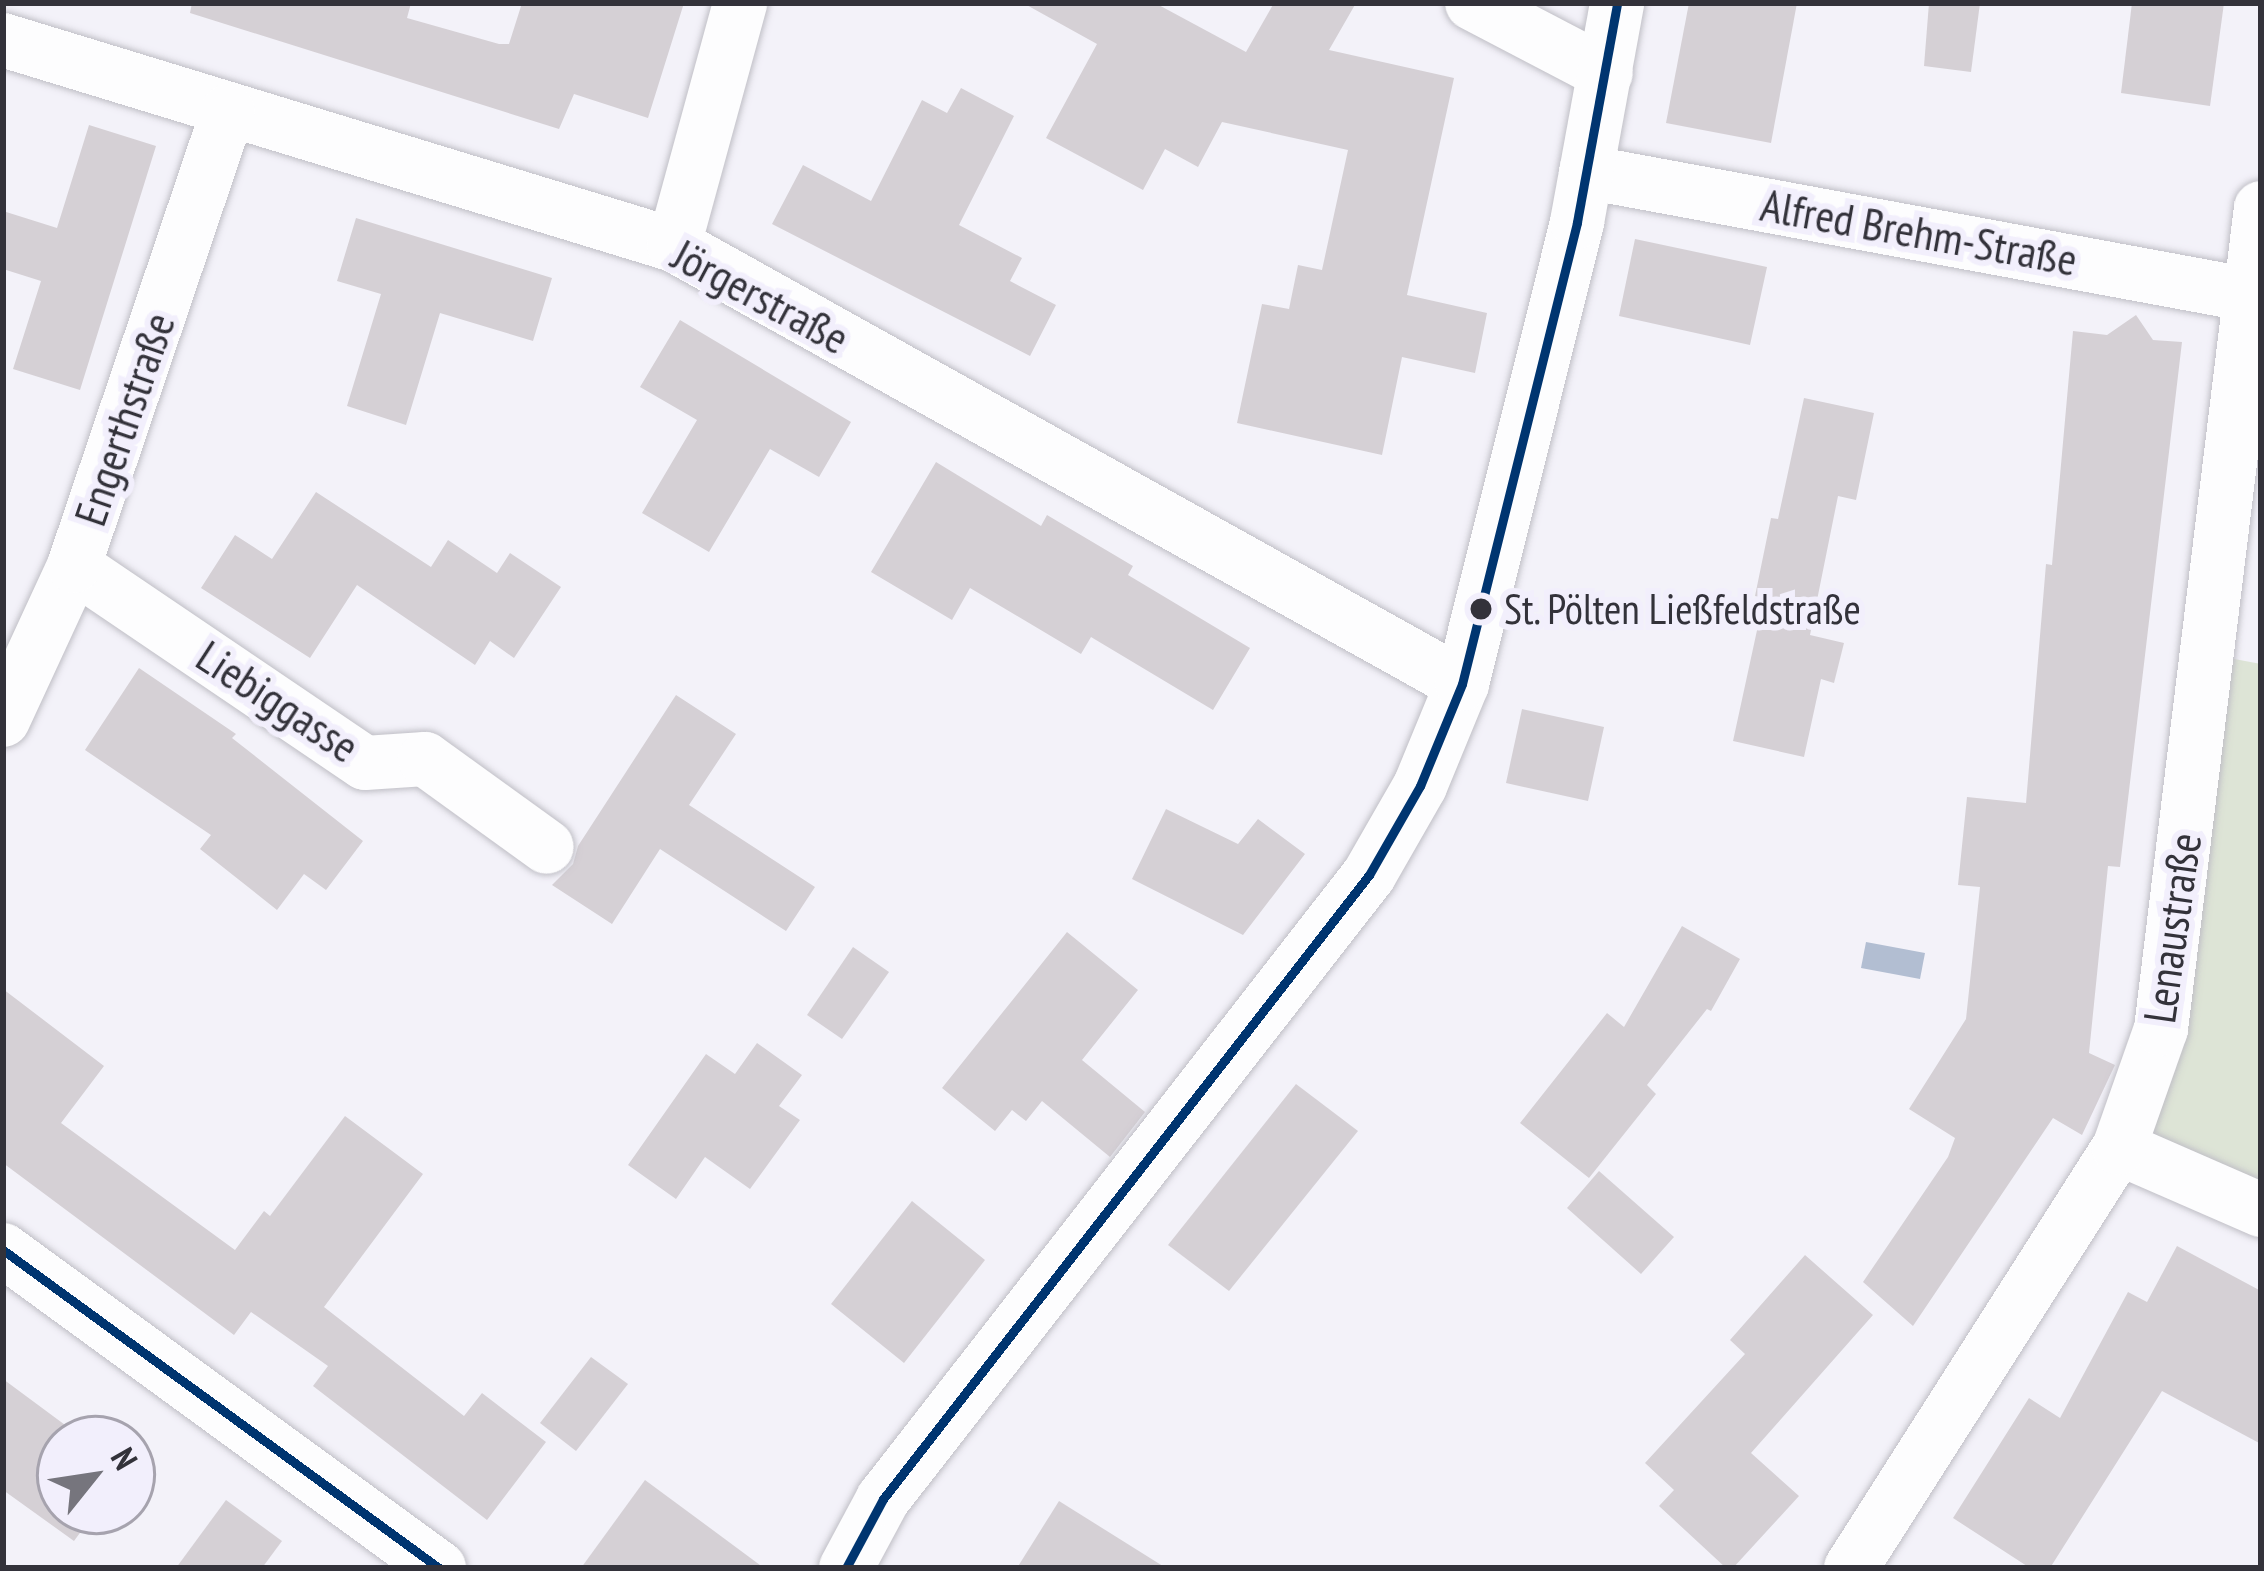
<!DOCTYPE html>
<meta charset="utf-8">
<style>
body{margin:0}
#map{position:relative;width:2264px;height:1571px;overflow:hidden;background:#f3f2f9;font-family:"PT Sans Narrow",sans-serif}
div>[style]{position:absolute}
[style*='--x']{left:calc(var(--x)*1px);top:calc(var(--y)*1px);width:calc(var(--w)*1px);rotate:calc(var(--a)*1deg)}
.green>*{inset:0;background:#dde4d6}
.water>*{inset:0;background:#b2bed2}
.building>*{inset:0;background:#d5d0d5}
.roads{filter:drop-shadow(0 0 3px #c0bfc6) drop-shadow(0 0 3px #c0bfc6)}
.minor>*{height:54px;margin:-27px;padding:0 27px;transform-origin:27px;border-radius:27px;background:#fdfdfe}
.bus-1>*{height:9px;margin:-4.5px;padding:0 4.5px;transform-origin:4.5px;border-radius:4.5px;background:#003570}
.dots>*{width:33px;height:33px;translate:-50% -50%;box-sizing:border-box;border:6px solid #f2effc;border-radius:50%}
span{translate:-50% -50%;white-space:nowrap;text-align:center;line-height:1.15;-webkit-text-stroke:12px #f2effc;paint-order:stroke}
.bus-label{font-size:42px;color:#33323a}
.left{translate:0 -50%;text-align:left}
.street-label{font-size:45px;color:#33323a}
.frame{position:absolute;inset:0;border:6px solid #33323a;pointer-events:none}
.north{position:absolute;left:36px;top:1415px;width:120px;height:120px;box-sizing:border-box;background:#f2effc;border:3px solid #a6a3ae;border-radius:50%;rotate:60deg;font-size:33px;font-weight:700;line-height:48px;text-align:center;color:#33323a}
.north::after{content:'';display:block;margin:auto;width:42px;height:54px;background:#76757d;clip-path:polygon(50% 0,100% 100%,50% 72%,0 100%)}
</style>
<div id="map">
<div class="green">
<i style="clip-path:polygon(2229px 658px,2261px 664px,2261px 1203px,2126px 1145px)"></i>
</div>
<div class="water">
<i style="clip-path:polygon(1866px 942px,1925px 953px,1920px 979px,1861px 968px)"></i>
</div>
<div class="building">
<i style="clip-path:polygon(192px 3px,411px 3px,407px 18px,499px 44px,509px 44px,522px 3px,684px 3px,648px 118px,574px 94px,559px 129px,190px 13px)"></i>
<i style="clip-path:polygon(1023px 3px,1155px 3px,1246px 52px,1274px 3px,1356px 3px,1329px 50px,1454px 78px,1407px 295px,1487px 313px,1475px 373px,1402px 357px,1382px 455px,1237px 423px,1262px 304px,1289px 309px,1298px 265px,1322px 270px,1348px 150px,1222px 122px,1198px 167px,1165px 149px,1143px 190px,1046px 138px,1097px 44px)"></i>
<i style="clip-path:polygon(1689px 3px,1797px 3px,1771px 143px,1666px 123px)"></i>
<i style="clip-path:polygon(1929px 3px,1980px 3px,1971px 72px,1924px 66px)"></i>
<i style="clip-path:polygon(2132px 3px,2224px 3px,2210px 106px,2121px 93px)"></i>
<i style="clip-path:polygon(961px 88px,1014px 116px,959px 225px,1022px 258px,1010px 281px,1056px 305px,1030px 356px,772px 224px,803px 165px,871px 201px,922px 100px,947px 113px)"></i>
<i style="clip-path:polygon(89px 125px,156px 146px,80px 390px,13px 369px,41px 281px,3px 269px,3px 211px,57px 228px)"></i>
<i style="clip-path:polygon(356px 218px,552px 278px,533px 341px,440px 313px,406px 425px,347px 406px,381px 294px,337px 281px)"></i>
<i style="clip-path:polygon(1635px 239px,1767px 267px,1750px 345px,1619px 316px)"></i>
<i style="clip-path:polygon(2136px 315px,2153px 340px,2182px 342px,2120px 867px,2108px 866px,2089px 1053px,2115px 1065px,2082px 1135px,2053px 1118px,1913px 1326px,1863px 1282px,1948px 1157px,1955px 1138px,1909px 1109px,1966px 1019px,1980px 887px,1958px 885px,1967px 797px,2026px 803px,2046px 564px,2052px 565px,2073px 331px,2107px 335px)"></i>
<i style="clip-path:polygon(680px 320px,851px 422px,819px 477px,770px 449px,709px 552px,642px 513px,697px 420px,640px 387px)"></i>
<i style="clip-path:polygon(1804px 398px,1874px 413px,1856px 500px,1838px 496px,1810px 635px,1844px 643px,1834px 683px,1821px 679px,1804px 757px,1733px 741px,1764px 598px,1755px 596px,1771px 518px,1778px 519px)"></i>
<i style="clip-path:polygon(936px 462px,1041px 526px,1047px 515px,1133px 566px,1128px 575px,1250px 648px,1213px 710px,1091px 637px,1081px 654px,970px 588px,952px 620px,871px 572px)"></i>
<i style="clip-path:polygon(316px 492px,431px 567px,448px 540px,497px 573px,510px 553px,561px 587px,514px 658px,490px 641px,475px 665px,357px 585px,310px 658px,201px 588px,235px 535px,272px 559px)"></i>
<i style="clip-path:polygon(139px 668px,236px 734px,232px 738px,363px 841px,326px 890px,304px 874px,277px 910px,200px 849px,211px 835px,85px 750px)"></i>
<i style="clip-path:polygon(676px 695px,736px 734px,689px 805px,815px 887px,786px 931px,660px 849px,612px 924px,552px 885px,573px 864px,578px 846px)"></i>
<i style="clip-path:polygon(1522px 709px,1604px 727px,1588px 801px,1506px 783px)"></i>
<i style="clip-path:polygon(1166px 809px,1238px 844px,1258px 819px,1305px 854px,1243px 935px,1132px 879px)"></i>
<i style="clip-path:polygon(1682px 926px,1740px 959px,1711px 1011px,1707px 1009px,1647px 1085px,1656px 1094px,1589px 1178px,1520px 1123px,1607px 1013px,1624px 1027px)"></i>
<i style="clip-path:polygon(1067px 932px,1138px 990px,1082px 1060px,1145px 1112px,1110px 1157px,1042px 1101px,1026px 1121px,1012px 1110px,995px 1131px,942px 1088px)"></i>
<i style="clip-path:polygon(853px 947px,889px 972px,842px 1039px,807px 1015px)"></i>
<i style="clip-path:polygon(3px 989px,104px 1066px,61px 1123px,235px 1250px,264px 1211px,270px 1216px,345px 1116px,423px 1174px,324px 1307px,464px 1416px,482px 1393px,546px 1442px,487px 1520px,313px 1386px,328px 1366px,251px 1312px,234px 1335px,3px 1163px)"></i>
<i style="clip-path:polygon(757px 1043px,802px 1075px,779px 1106px,800px 1120px,750px 1189px,705px 1157px,676px 1199px,628px 1165px,706px 1054px,735px 1074px)"></i>
<i style="clip-path:polygon(1296px 1084px,1358px 1131px,1229px 1291px,1168px 1245px)"></i>
<i style="clip-path:polygon(1599px 1171px,1674px 1237px,1641px 1274px,1567px 1208px)"></i>
<i style="clip-path:polygon(912px 1201px,985px 1260px,904px 1363px,831px 1304px)"></i>
<i style="clip-path:polygon(2177px 1246px,2261px 1291px,2261px 1444px,2162px 1391px,2050px 1568px,2030px 1568px,1953px 1518px,2029px 1398px,2060px 1418px,2128px 1292px,2147px 1302px)"></i>
<i style="clip-path:polygon(1805px 1255px,1873px 1315px,1751px 1453px,1799px 1496px,1733px 1568px,1726px 1568px,1659px 1506px,1674px 1490px,1645px 1463px,1745px 1354px,1730px 1340px)"></i>
<i style="clip-path:polygon(591px 1357px,628px 1384px,576px 1451px,540px 1423px)"></i>
<i style="clip-path:polygon(3px 1379px,84px 1439px,60px 1439px,60px 1511px,96px 1511px,74px 1541px,3px 1490px)"></i>
<i style="clip-path:polygon(645px 1480px,710px 1528px,764px 1568px,581px 1568px)"></i>
<i style="clip-path:polygon(226px 1500px,282px 1541px,262px 1568px,176px 1568px)"></i>
<i style="clip-path:polygon(1059px 1501px,1166px 1568px,1017px 1568px)"></i>
</div>
<div class="roads">
<div class="minor">
<i style="--x:1472;--y:3;--w:151;--a:27.6"></i>
<i style="--x:3;--y:40;--w:702;--a:16.99"></i>
<i style="--x:674;--y:245;--w:902;--a:29.12"></i>
<i style="--x:1586;--y:172;--w:686;--a:10.49"></i>
<i style="--x:674;--y:245;--w:251;--a:-74.7"></i>
<i style="--x:74;--y:566;--w:351;--a:34.1"></i>
<i style="--x:365;--y:763;--w:60;--a:-3.8"></i>
<i style="--x:425;--y:759;--w:150;--a:35.8"></i>
<i style="--x:3;--y:720;--w:170;--a:-65.2"></i>
<i style="--x:74;--y:566;--w:480;--a:-71.3"></i>
<i style="--x:2119;--y:1148;--w:155;--a:23.6"></i>
<i style="--x:3;--y:1250;--w:540;--a:36.11"></i>
<i style="--x:846;--y:1568;--w:78;--a:-61.8"></i>
<i style="--x:883;--y:1499;--w:791;--a:-52.09"></i>
<i style="--x:1369;--y:875;--w:103;--a:-60.2"></i>
<i style="--x:1420;--y:786;--w:110;--a:-67.6"></i>
<i style="--x:1462;--y:684;--w:476;--a:-76"></i>
<i style="--x:1577;--y:222;--w:223;--a:-79.6"></i>
<i style="--x:1851;--y:1568;--w:498;--a:-57.5"></i>
<i style="--x:2119;--y:1148;--w:126;--a:-70.6"></i>
<i style="--x:2161;--y:1029;--w:827;--a:-83.06"></i>
</div>
</div>
<div class="bus-1">
<i style="--x:3;--y:1250;--w:540;--a:36.11"></i>
<i style="--x:846;--y:1568;--w:78;--a:-61.8"></i>
<i style="--x:883;--y:1499;--w:791;--a:-52.09"></i>
<i style="--x:1369;--y:875;--w:103;--a:-60.2"></i>
<i style="--x:1420;--y:786;--w:110;--a:-67.6"></i>
<i style="--x:1462;--y:684;--w:476;--a:-76"></i>
<i style="--x:1577;--y:222;--w:223;--a:-79.6"></i>
</div>
<div class="dots">
<i style="left:1481px;top:609px;background:#33323a"></i>
</div>
<div class="bus-label">
<span class="left" style="left:1504px;top:609px">St. Pölten Ließfeldstraße</span>
</div>
<div class="street-label">
<span style="left:1919px;top:232px;rotate:10deg">Alfred Brehm-Straße</span>
<span style="left:761px;top:296px;rotate:28deg">Jörgerstraße</span>
<span style="left:124px;top:419px;rotate:-71deg">Engerthstraße</span>
<span style="left:278px;top:701px;rotate:33deg">Liebiggasse</span>
<span style="left:2172px;top:928px;rotate:-82deg">Lenaustraße</span>
</div>
<div class="frame"></div>
<div class="north">N</div>
</div>
